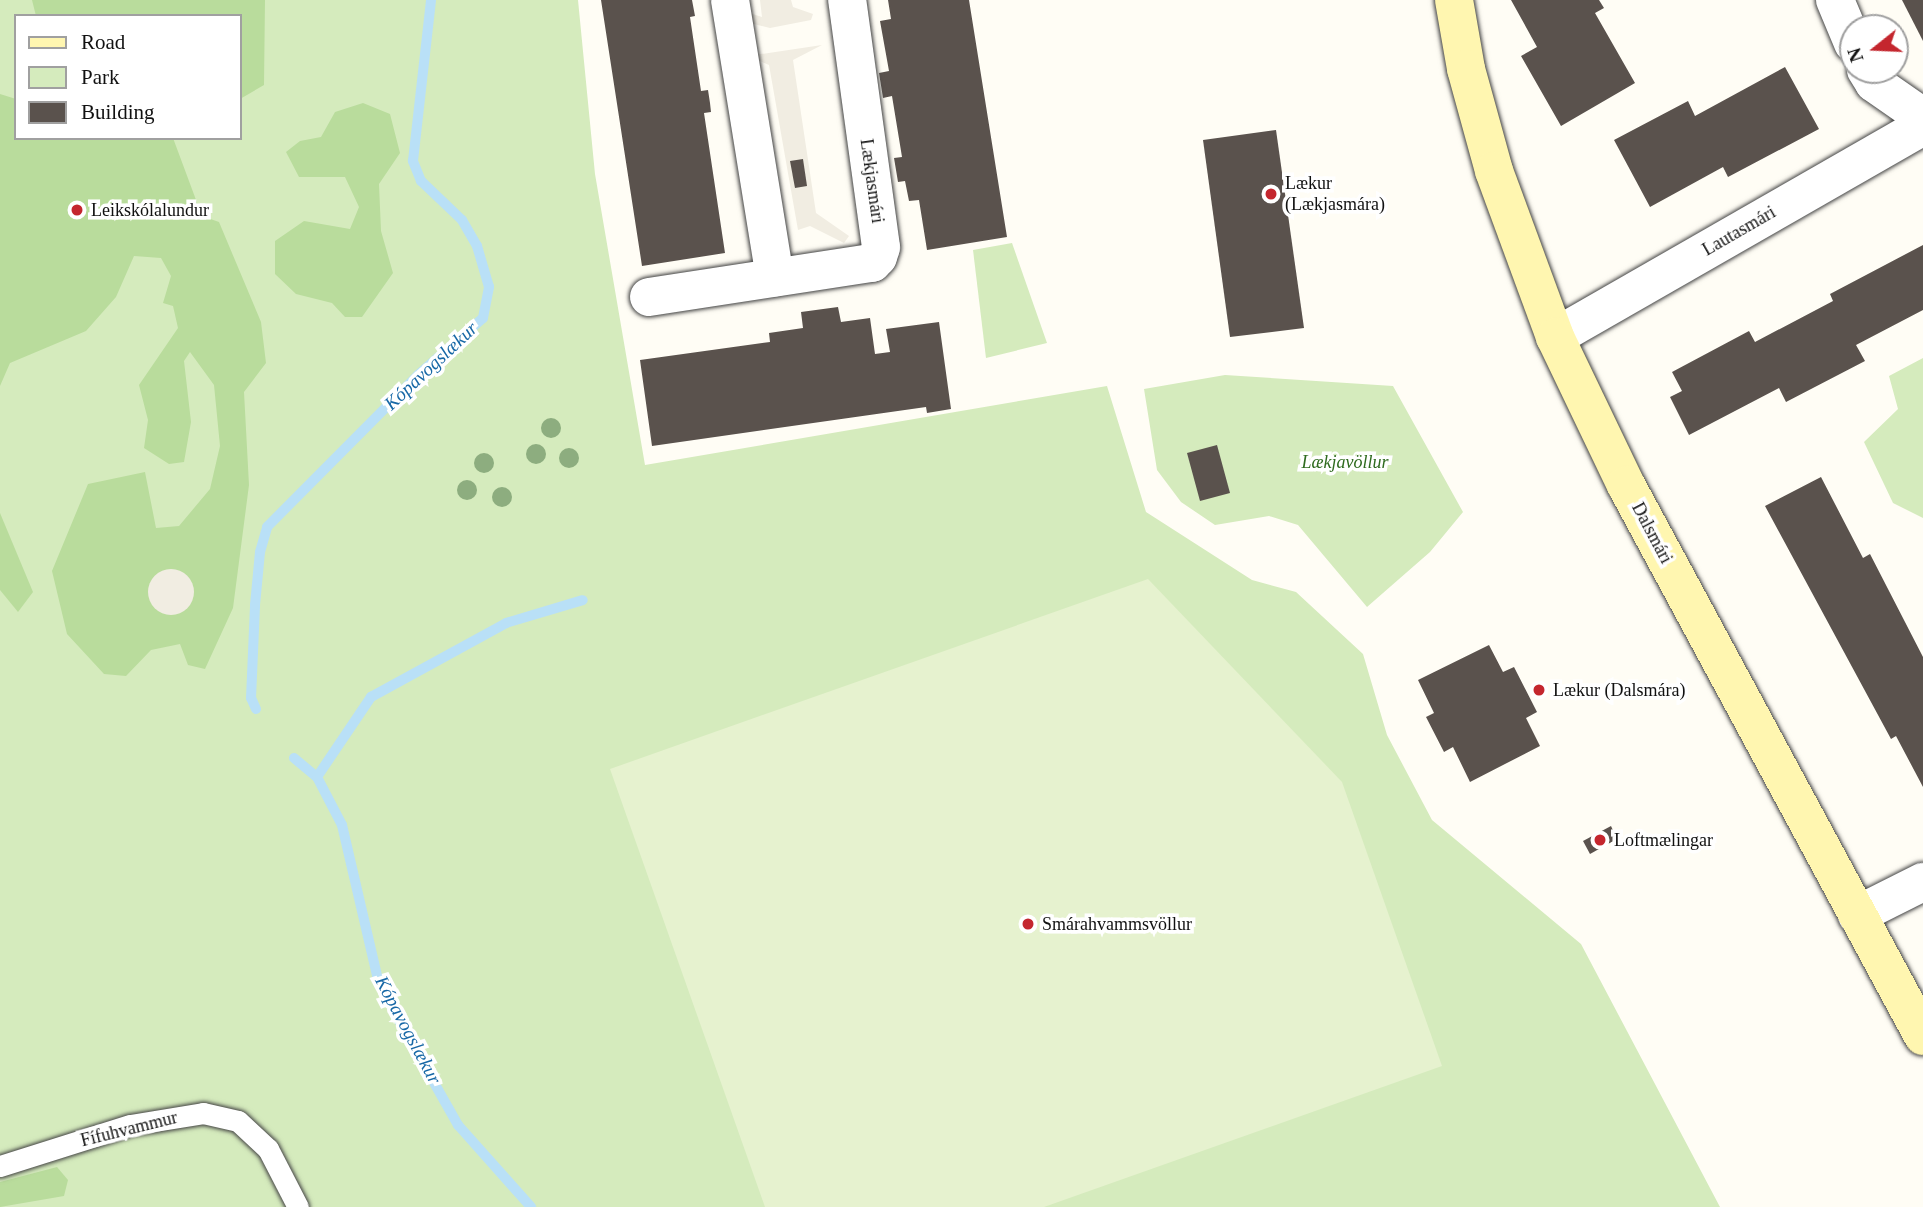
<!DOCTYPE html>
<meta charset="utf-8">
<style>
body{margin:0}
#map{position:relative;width:1923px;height:1207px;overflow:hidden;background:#fffdf5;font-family:Georgia,serif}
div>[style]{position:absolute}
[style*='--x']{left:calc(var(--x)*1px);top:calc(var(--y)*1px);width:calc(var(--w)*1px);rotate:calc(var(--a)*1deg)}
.green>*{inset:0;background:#d5ebbd}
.forest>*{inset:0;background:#b9dc9c}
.pitch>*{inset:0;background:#e6f2cf}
.plaza>*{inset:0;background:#f1ede2}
.round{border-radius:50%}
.stream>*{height:10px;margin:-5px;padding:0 5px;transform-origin:5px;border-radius:5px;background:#b9e0f7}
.building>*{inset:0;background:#5a524d}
.roads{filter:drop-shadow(0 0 2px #444) drop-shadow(0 0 2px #444)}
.lane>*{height:21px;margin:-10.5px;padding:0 10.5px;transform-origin:10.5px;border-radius:10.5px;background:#fff}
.street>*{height:38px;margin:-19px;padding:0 19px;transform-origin:19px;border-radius:19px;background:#fff}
.secondary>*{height:38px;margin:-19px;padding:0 19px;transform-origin:19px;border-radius:19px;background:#fff6b0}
.trees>*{width:20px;height:20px;margin:-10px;border-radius:50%;background:#8dad7f}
.dots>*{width:19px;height:19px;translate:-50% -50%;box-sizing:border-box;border:4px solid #fff;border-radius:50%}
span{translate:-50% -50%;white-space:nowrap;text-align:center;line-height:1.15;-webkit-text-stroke:7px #fff;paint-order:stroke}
.street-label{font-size:18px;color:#111}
.poi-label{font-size:18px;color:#111}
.left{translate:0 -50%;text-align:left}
.park-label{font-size:18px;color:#2f6b1f;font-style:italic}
.water-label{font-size:19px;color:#1768a6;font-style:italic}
.legend{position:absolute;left:14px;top:14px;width:228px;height:126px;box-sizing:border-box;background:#fff;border:2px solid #a0a0a0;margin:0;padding:9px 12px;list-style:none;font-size:21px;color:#111}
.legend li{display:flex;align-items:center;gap:14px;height:35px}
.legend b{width:35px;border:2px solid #a0a0a0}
.north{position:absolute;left:1839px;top:14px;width:70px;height:70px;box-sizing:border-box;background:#fff;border:2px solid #a0a0a0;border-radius:50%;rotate:252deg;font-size:19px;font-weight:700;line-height:28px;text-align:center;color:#111}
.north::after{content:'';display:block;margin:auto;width:24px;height:32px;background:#c4262e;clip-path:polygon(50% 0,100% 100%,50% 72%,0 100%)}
</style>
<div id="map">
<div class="green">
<i style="clip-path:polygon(evenodd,0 0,578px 0,595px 174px,645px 465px,1107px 386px,1146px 512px,1252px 580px,1296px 592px,1363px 654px,1387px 735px,1432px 820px,1581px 944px,1720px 1207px,0 1207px,0 0,16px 16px,240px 16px,240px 138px,16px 138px,16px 16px)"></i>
<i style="clip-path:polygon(1012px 243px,1047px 343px,986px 358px,973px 250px)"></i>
<i style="clip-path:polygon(1923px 358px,1923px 518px,1893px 503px,1864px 442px,1898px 409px,1889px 376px)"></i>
<i style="clip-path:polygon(1225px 375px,1393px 386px,1463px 512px,1430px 552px,1367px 607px,1298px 525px,1269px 516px,1215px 525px,1181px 502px,1157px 470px,1144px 389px)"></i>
</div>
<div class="forest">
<i style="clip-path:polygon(32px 0,265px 0,264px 85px,240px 99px,240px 16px,36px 16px)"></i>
<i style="clip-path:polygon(0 94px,16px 99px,16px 138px,173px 138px,202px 216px,219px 222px,261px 322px,266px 363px,244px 392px,249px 485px,233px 608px,205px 669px,188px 665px,180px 644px,151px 650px,126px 676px,104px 674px,67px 634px,52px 571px,88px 484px,145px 472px,156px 528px,179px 526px,210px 489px,220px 446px,214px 385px,190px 352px,184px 361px,191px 422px,184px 462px,169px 464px,144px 448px,148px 420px,139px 385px,178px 328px,173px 306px,163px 303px,171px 276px,161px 258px,134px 256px,116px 297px,86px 331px,10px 363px,0 386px)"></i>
<i style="clip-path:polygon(363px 103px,390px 114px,400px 153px,379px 184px,381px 231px,393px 273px,362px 317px,345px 317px,332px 303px,296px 294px,275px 274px,275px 241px,304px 221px,350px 229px,359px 207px,345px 177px,299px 177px,286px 152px,300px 141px,321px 137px,335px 112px)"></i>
<i style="clip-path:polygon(0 513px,33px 592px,18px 612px,0 590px)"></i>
<i style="clip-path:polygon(57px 1167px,68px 1180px,64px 1196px,0 1207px,0 1182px)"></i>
</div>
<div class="pitch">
<i style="clip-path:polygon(1148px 579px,1342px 782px,1442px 1066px,1044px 1207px,765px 1207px,610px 769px)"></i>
</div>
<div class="plaza">
<i style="clip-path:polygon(760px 0,791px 0,793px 7px,813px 14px,811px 20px,770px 28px,745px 22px,737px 9px,762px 17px)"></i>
<i style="clip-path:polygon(822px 45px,793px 60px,816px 213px,849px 236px,844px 243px,810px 226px,798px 230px,769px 65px,748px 56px)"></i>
<i class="round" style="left:148px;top:569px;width:46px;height:46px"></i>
</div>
<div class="stream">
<i style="--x:256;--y:709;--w:12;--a:-114"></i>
<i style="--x:251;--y:698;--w:93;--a:-87.5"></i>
<i style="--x:255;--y:605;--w:53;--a:-84.6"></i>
<i style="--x:260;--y:552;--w:26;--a:-74"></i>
<i style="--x:267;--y:527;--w:214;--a:-45.2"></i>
<i style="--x:418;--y:375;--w:86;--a:-41.2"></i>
<i style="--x:483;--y:318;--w:32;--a:-79"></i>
<i style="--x:489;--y:287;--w:43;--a:-106.3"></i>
<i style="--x:477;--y:246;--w:30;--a:-120"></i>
<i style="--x:462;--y:220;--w:57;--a:-136.4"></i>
<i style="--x:421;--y:181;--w:22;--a:-112"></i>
<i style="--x:413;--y:161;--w:162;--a:-83.6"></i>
<i style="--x:294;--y:758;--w:30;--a:40"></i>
<i style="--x:317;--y:777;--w:54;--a:62.5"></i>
<i style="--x:342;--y:825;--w:159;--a:76.9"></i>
<i style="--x:378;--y:980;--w:52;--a:62.4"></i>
<i style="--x:402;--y:1026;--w:114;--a:60.5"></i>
<i style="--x:458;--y:1125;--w:110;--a:48.3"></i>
<i style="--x:317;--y:777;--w:97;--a:-56"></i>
<i style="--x:371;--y:697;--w:154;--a:-28.7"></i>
<i style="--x:506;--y:623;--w:80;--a:-16.6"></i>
</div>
<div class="building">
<i style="clip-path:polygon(601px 0,692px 0,695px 16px,690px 17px,701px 91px,708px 90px,710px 103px,711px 112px,704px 113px,725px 253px,642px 266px)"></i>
<i style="clip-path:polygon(888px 0,969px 0,1007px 237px,927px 250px,919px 200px,909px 201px,905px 181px,898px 182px,894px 158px,902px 157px,892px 96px,883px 98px,879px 73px,889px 71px,880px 21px,891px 19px)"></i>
<i style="clip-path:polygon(1511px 0,1599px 0,1604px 8px,1595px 13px,1635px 83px,1561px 126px,1521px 56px,1537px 47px)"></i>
<i style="clip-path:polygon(1902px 0,1923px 0,1923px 41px)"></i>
<i style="clip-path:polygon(1785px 67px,1819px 129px,1728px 177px,1723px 167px,1650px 207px,1614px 140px,1688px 101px,1695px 116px)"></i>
<i style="clip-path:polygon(1276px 130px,1304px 328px,1230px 337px,1203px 140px)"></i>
<i style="clip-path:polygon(803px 159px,807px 186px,795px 188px,790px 161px)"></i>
<i style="clip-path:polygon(1923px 245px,1923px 310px,1856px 345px,1865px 361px,1786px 402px,1779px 388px,1689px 435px,1670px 397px,1682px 391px,1672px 372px,1749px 331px,1755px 342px,1833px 301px,1830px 294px)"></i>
<i style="clip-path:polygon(838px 307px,841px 322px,870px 318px,875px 354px,890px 352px,886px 329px,939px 322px,951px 409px,927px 413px,926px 407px,652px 446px,640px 360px,770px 342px,769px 333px,803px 328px,801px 312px)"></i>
<i style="clip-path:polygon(1217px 445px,1230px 493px,1200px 501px,1187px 453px)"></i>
<i style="clip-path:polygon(1821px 477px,1863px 558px,1870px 554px,1923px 657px,1923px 787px,1896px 736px,1891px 739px,1765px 506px)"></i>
<i style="clip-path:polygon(1489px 645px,1503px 672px,1514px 667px,1537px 712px,1526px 718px,1540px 746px,1470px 782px,1453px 747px,1444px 752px,1426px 717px,1434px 713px,1418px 680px)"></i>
<i style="clip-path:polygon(1611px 826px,1617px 839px,1590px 854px,1583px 841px)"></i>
</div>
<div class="roads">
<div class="lane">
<i style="--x:0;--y:1166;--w:136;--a:-17.5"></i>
<i style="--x:130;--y:1125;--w:74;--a:-9.3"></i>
<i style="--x:203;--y:1113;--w:36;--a:13"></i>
<i style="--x:238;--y:1121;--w:41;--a:43"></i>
<i style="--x:268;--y:1149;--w:65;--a:62.7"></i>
</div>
<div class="street">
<i style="--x:730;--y:0;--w:281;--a:80.8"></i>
<i style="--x:1835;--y:0;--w:47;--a:67.3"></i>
<i style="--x:1866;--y:70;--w:15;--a:58"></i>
<i style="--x:1874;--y:83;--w:60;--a:34.8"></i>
<i style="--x:649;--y:297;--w:226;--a:-8.7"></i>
<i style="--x:872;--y:263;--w:8;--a:-45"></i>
<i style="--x:878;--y:257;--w:10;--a:-73"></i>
<i style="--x:881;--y:247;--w:249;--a:-97.8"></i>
<i style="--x:1555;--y:337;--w:424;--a:-29.8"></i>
<i style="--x:1857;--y:915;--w:74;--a:-26.6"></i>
</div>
<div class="secondary">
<i style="--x:1454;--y:0;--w:70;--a:80.1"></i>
<i style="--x:1466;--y:69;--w:106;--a:74.6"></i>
<i style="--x:1494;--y:171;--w:177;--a:69.8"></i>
<i style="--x:1555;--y:337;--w:164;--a:64.4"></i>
<i style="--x:1626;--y:485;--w:626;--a:61.67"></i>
</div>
</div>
<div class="trees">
<i style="left:551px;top:428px"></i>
<i style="left:536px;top:454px"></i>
<i style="left:569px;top:458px"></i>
<i style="left:484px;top:463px"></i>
<i style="left:467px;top:490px"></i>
<i style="left:502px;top:497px"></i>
</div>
<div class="dots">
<i style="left:1271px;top:194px;background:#c4262e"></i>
<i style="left:77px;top:210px;background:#c4262e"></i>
<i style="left:1539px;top:690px;background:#c4262e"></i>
<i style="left:1600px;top:840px;background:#c4262e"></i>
<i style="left:1028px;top:924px;background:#c4262e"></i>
</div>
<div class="street-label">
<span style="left:872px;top:181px;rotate:82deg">Lækjasmári</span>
<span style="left:1739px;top:231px;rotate:-30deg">Lautasmári</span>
<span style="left:1652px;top:533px;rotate:62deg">Dalsmári</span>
<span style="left:129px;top:1129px;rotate:-14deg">Fífuhvammur</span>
</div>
<div class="poi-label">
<span class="left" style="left:1285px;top:194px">Lækur<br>(Lækjasmára)</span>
<span class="left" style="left:91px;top:210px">Leikskólalundur</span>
<span class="left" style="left:1553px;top:690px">Lækur (Dalsmára)</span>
<span class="left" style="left:1614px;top:840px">Loftmælingar</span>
<span class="left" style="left:1042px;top:924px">Smárahvammsvöllur</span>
</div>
<div class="park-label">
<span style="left:1345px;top:462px">Lækjavöllur</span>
</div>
<div class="water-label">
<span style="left:431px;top:366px;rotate:-43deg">Kópavogslækur</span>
<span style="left:408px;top:1030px;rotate:62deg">Kópavogslækur</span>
</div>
<ul class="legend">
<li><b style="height:9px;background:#fff6b0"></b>Road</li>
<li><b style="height:19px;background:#d5ebbd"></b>Park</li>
<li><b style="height:19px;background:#5a524d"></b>Building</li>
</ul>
<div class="north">N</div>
</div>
